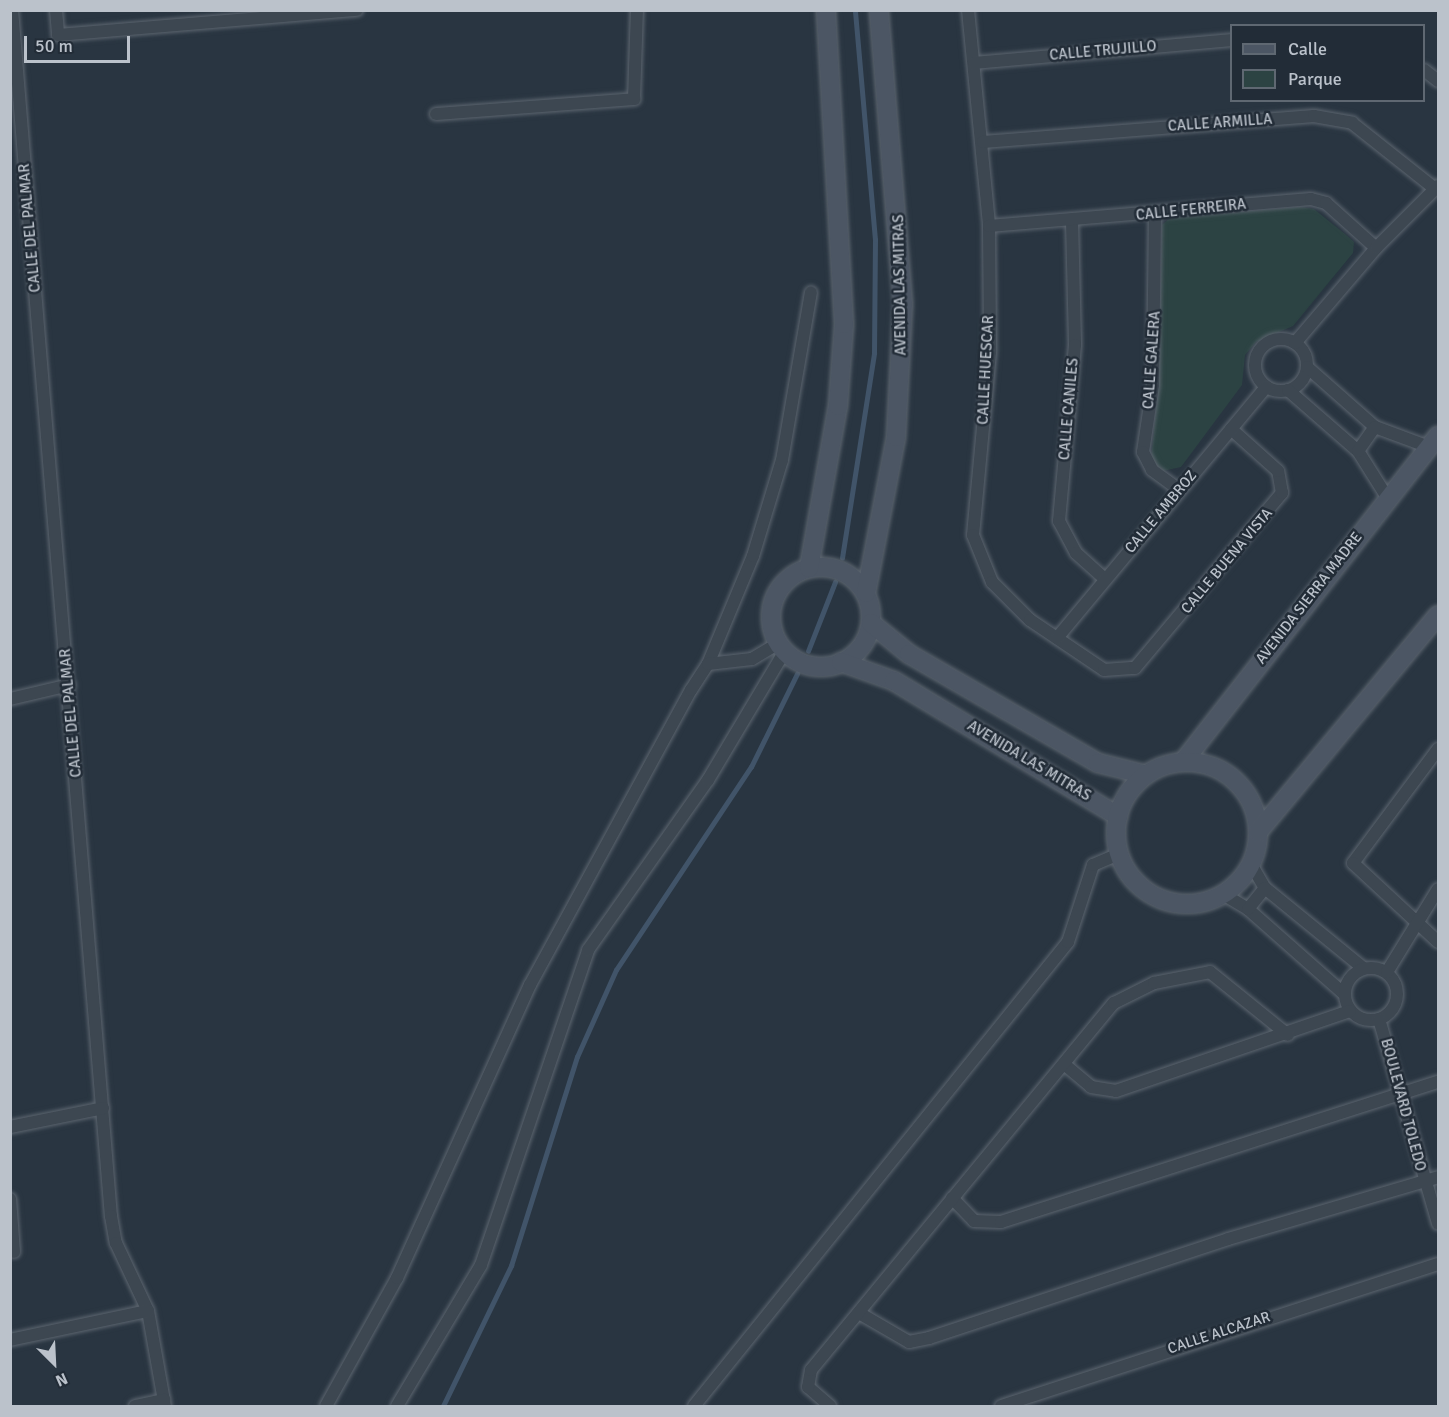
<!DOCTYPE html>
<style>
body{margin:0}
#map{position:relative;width:1449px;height:1417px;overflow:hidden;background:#293541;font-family:Signika,sans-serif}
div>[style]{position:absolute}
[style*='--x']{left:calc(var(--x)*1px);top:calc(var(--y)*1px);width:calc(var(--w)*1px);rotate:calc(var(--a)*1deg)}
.green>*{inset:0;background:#2c4343}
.stream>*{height:4.5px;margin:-2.25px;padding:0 2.25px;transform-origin:2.25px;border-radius:2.25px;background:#415469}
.roads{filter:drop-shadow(0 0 2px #5c656f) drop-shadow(0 0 2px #5c656f)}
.street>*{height:12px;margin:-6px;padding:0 6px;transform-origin:6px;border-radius:6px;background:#3d4751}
.street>.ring{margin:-6px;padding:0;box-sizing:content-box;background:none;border:12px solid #3d4751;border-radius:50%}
.secondary>*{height:18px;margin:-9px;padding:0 9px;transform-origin:9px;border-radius:9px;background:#4c5664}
.secondary>.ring{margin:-9px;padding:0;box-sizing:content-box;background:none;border:18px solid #4c5664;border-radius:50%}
span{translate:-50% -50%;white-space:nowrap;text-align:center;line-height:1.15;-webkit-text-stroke:5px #222c37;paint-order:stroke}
.street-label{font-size:15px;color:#bbc2cb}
.frame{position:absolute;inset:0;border:12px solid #bbc2cb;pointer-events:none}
.legend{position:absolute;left:1230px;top:24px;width:195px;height:78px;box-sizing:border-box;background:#222c37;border:2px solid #5f6872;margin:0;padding:8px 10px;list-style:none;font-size:18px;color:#bbc2cb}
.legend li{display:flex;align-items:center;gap:12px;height:30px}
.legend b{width:30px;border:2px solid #5f6872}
.north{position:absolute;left:24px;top:1333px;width:60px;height:60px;-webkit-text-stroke:4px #222c37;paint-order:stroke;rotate:156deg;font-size:16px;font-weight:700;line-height:24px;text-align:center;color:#bbc2cb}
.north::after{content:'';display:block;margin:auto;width:21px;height:27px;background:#bbc2cb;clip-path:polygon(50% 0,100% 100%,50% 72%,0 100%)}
.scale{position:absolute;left:24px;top:36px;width:106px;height:27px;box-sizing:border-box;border:3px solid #bbc2cb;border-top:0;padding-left:8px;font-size:18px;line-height:21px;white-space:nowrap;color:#bbc2cb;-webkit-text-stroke:4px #222c37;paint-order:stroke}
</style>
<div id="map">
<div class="green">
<i style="clip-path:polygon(1300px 207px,1314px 209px,1345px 234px,1354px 242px,1353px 253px,1293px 326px,1256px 342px,1245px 355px,1242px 385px,1181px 467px,1163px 471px,1151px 459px,1159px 378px,1162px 225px,1170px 218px)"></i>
</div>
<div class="stream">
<i style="--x:842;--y:558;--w:207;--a:-81.1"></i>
<i style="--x:874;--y:353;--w:113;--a:-89.5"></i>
<i style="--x:875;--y:240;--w:231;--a:-95"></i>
<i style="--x:808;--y:651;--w:74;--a:-68.6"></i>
<i style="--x:443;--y:1406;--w:156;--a:-64.1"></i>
<i style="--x:511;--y:1266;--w:219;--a:-72.5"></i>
<i style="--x:577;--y:1057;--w:95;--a:-65.9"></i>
<i style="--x:616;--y:970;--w:244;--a:-56.4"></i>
<i style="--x:751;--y:767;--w:104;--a:-63.7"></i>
</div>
<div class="roads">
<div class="street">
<i style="--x:12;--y:10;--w:1210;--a:85.31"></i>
<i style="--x:111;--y:1216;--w:27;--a:80"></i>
<i style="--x:116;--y:1243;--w:75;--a:64.8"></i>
<i style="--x:148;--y:1311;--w:97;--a:79.9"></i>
<i style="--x:56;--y:10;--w:25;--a:85"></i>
<i style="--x:58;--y:35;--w:300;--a:-4.8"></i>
<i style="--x:968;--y:10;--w:217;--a:84.4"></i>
<i style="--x:989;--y:226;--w:126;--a:89.5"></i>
<i style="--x:990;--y:352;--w:184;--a:95.3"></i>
<i style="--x:973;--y:535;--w:51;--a:68"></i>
<i style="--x:992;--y:582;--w:54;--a:45"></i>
<i style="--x:1030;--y:620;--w:89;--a:34"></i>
<i style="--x:1104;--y:670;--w:31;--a:-4"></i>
<i style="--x:1135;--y:668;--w:229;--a:-50"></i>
<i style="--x:1282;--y:493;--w:22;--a:-100"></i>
<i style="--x:1278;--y:471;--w:63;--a:-138.2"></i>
<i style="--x:974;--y:63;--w:259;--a:-5.1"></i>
<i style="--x:1424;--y:70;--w:18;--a:38"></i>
<i style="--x:436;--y:114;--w:199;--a:-4.3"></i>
<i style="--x:634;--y:99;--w:89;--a:-88.1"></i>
<i style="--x:983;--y:142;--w:332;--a:-4.5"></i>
<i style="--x:1314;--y:116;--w:39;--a:10"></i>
<i style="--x:1352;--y:123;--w:105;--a:38.4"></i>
<i style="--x:1155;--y:214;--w:171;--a:90.7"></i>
<i style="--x:1153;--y:385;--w:68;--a:98.5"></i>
<i style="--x:1143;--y:452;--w:20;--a:63"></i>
<i style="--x:1152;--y:470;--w:32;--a:36"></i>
<i style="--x:1072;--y:221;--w:124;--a:88.6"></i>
<i style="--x:1075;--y:345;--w:177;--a:95.2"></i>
<i style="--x:1059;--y:521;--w:36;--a:62"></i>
<i style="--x:1076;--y:553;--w:39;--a:42"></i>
<i style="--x:989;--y:226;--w:323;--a:-4.8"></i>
<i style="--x:1311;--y:199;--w:16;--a:15"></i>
<i style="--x:1326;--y:203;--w:67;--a:42"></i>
<i class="ring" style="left:1255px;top:339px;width:40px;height:40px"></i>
<i style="--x:1295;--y:343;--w:125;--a:-49.5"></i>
<i style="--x:1376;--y:248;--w:88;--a:-45"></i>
<i style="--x:1307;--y:367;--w:91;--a:41.4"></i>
<i style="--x:1375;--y:427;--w:58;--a:20.3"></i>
<i style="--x:1288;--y:390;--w:93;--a:41.1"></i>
<i style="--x:1358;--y:451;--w:54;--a:57.8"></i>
<i style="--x:1358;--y:451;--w:29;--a:-55"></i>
<i style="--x:1057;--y:638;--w:327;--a:-50.2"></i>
<i style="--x:708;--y:664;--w:117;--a:-67.4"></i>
<i style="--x:753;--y:556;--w:100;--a:-73.2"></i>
<i style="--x:782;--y:460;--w:170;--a:-80.2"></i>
<i style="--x:10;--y:699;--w:61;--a:-13.3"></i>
<i style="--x:1438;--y:749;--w:142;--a:126.7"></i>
<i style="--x:1353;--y:863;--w:116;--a:42.9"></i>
<i style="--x:1251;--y:864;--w:28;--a:60"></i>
<i style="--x:1265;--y:888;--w:127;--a:39.2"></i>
<i style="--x:1223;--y:894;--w:29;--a:31"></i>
<i style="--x:1248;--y:909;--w:128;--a:41.5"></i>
<i style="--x:1248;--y:909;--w:27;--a:-51"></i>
<i class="ring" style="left:1345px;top:968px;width:40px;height:40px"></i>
<i style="--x:1387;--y:972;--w:97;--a:-58.4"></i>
<i style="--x:1379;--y:1019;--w:213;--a:73.9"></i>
<i style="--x:1064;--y:1064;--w:35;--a:40"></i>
<i style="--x:1091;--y:1087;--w:25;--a:9"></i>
<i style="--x:1116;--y:1091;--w:247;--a:-18.9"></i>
<i style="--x:10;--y:1127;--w:95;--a:-11.5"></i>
<i style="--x:952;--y:1198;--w:32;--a:46"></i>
<i style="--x:974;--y:1221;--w:27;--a:2"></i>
<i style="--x:1001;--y:1222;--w:459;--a:-17.8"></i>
<i style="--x:10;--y:1199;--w:53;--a:85.7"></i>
<i style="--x:859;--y:1313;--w:58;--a:30.1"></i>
<i style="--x:909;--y:1342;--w:20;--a:-11"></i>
<i style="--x:929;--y:1338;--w:315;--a:-18.3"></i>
<i style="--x:1228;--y:1239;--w:219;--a:-16.4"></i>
<i style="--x:10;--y:1340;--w:141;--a:-11.9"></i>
<i style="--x:135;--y:1406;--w:30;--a:-12"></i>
<i style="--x:326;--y:1406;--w:146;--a:-61"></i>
<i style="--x:397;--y:1278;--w:322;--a:-65.6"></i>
<i style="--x:530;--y:985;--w:336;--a:-61.4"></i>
<i style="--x:691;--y:690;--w:31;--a:-57"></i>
<i style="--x:708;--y:664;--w:44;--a:-6.5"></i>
<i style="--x:752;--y:659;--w:31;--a:-31"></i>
<i style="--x:397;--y:1406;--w:164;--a:-59.2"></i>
<i style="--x:481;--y:1265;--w:333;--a:-71.2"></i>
<i style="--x:588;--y:950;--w:208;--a:-54.8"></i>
<i style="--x:708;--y:780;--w:150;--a:-59.2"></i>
<i style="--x:694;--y:1406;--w:596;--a:-51.13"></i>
<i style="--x:1068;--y:942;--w:81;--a:-72"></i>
<i style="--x:1093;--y:865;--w:28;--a:-23"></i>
<i style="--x:830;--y:1406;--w:29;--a:-139"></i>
<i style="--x:808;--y:1387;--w:17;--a:-80"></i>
<i style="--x:811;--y:1370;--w:476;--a:-50.5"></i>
<i style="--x:1114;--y:1003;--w:45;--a:-26.6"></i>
<i style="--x:1154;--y:983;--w:57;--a:-11.1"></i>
<i style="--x:1210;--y:972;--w:100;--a:38.9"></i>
<i style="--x:1001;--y:1406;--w:459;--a:-18"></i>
</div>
<div class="secondary">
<i class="ring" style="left:771px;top:567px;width:82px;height:82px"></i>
<i style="--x:809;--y:568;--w:165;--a:-79.9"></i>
<i style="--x:838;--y:406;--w:82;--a:-85.8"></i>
<i style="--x:844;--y:324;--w:315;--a:-93.3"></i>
<i style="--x:866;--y:593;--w:159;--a:-79.1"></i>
<i style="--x:896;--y:437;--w:133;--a:-87"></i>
<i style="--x:903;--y:304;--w:295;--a:-94.7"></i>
<i style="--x:871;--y:623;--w:49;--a:39.2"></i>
<i style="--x:909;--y:654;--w:218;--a:30"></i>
<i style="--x:1098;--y:763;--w:49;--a:14"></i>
<i style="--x:841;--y:662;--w:56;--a:19.7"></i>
<i style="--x:894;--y:681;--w:262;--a:31.1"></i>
<i style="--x:1183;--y:762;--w:414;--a:-52"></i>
<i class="ring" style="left:1116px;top:762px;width:124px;height:124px"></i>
<i style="--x:1258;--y:832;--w:282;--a:-50.3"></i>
</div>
</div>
<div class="street-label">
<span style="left:1103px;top:51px;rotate:-5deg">CALLE TRUJILLO</span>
<span style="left:1220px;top:123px;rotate:-4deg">CALLE ARMILLA</span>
<span style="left:1191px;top:210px;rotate:-6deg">CALLE FERREIRA</span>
<span style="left:30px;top:228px;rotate:-95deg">CALLE DEL PALMAR</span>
<span style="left:900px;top:285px;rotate:-91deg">AVENIDA LAS MITRAS</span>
<span style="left:1152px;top:360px;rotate:-86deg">CALLE GALERA</span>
<span style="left:986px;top:370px;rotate:-87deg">CALLE HUESCAR</span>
<span style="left:1069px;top:409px;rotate:-85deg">CALLE CANILES</span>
<span style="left:1161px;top:512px;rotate:-50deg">CALLE AMBROZ</span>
<span style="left:1227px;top:561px;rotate:-50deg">CALLE BUENA VISTA</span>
<span style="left:1309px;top:598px;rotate:-52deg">AVENIDA SIERRA MADRE</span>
<span style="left:71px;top:713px;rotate:-95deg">CALLE DEL PALMAR</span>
<span style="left:1029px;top:761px;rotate:31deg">AVENIDA LAS MITRAS</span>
<span style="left:1403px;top:1105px;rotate:75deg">BOULEVARD TOLEDO</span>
<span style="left:1219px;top:1333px;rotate:-18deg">CALLE ALCAZAR</span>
</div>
<div class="frame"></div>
<ul class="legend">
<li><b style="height:8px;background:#4c5664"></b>Calle</li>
<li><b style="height:16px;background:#2c4343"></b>Parque</li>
</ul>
<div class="north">N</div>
<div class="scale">50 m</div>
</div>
